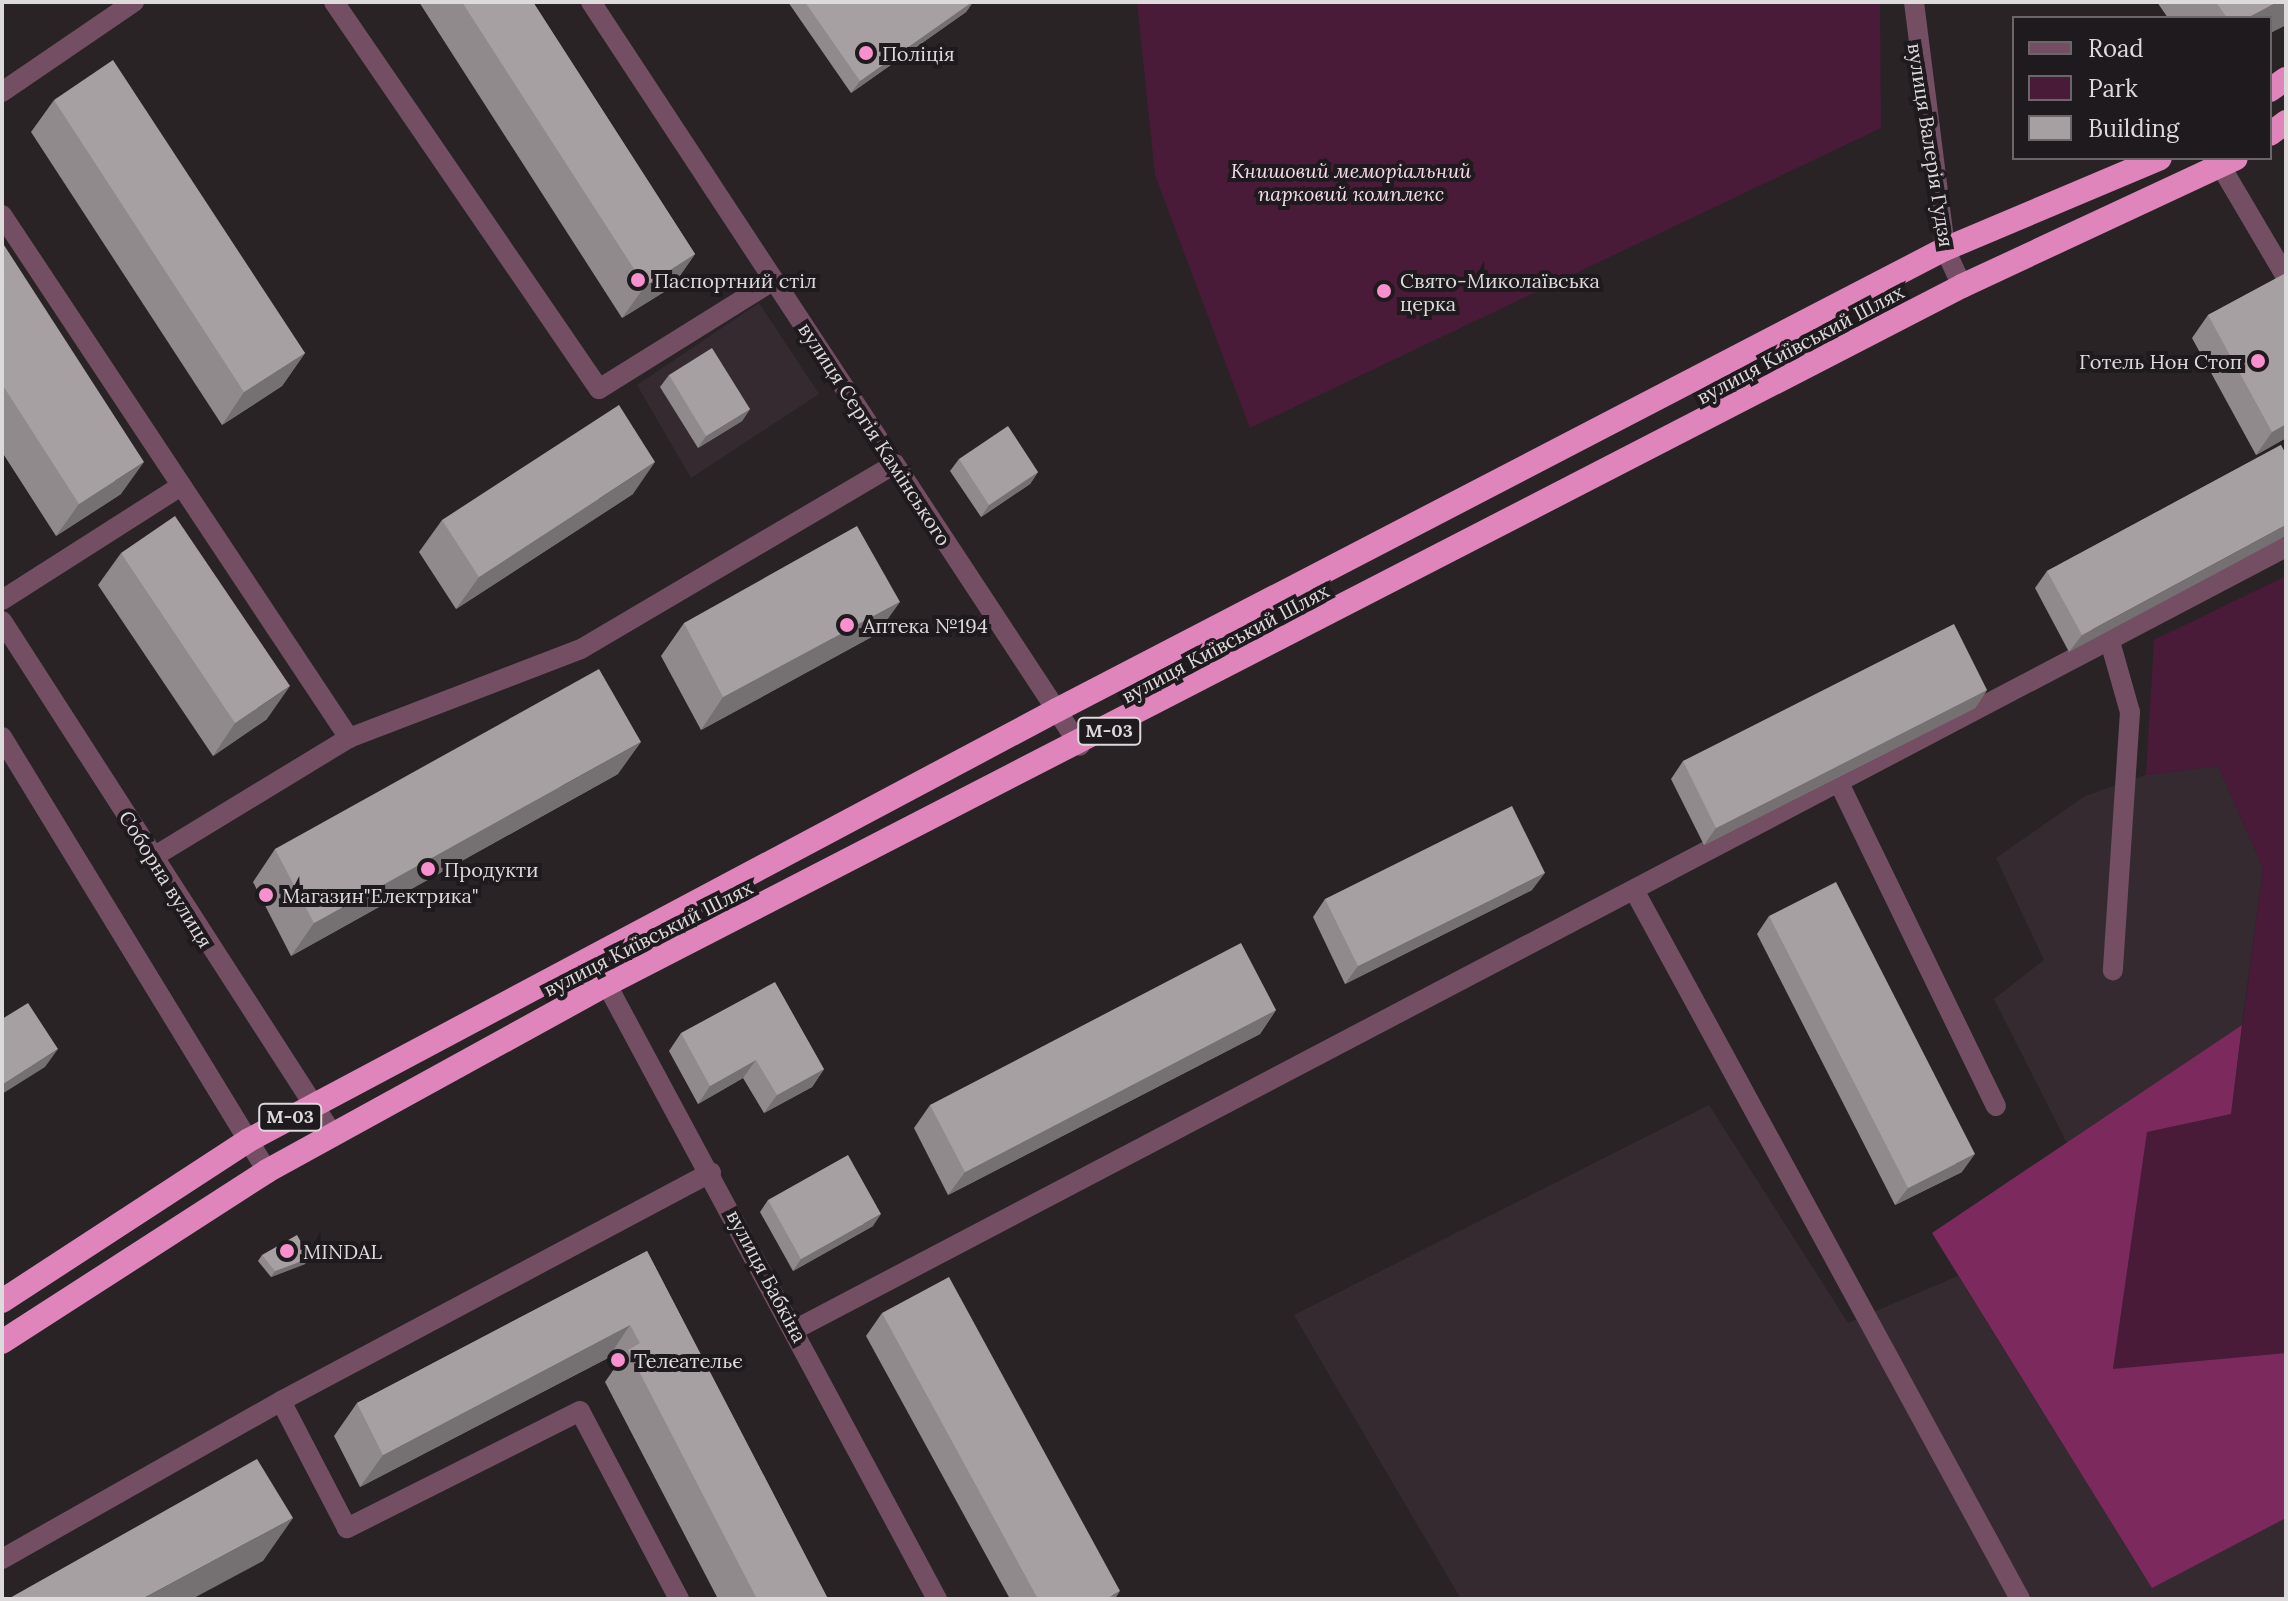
<!DOCTYPE html>
<meta charset="utf-8">
<style>
body{margin:0}
#map{position:relative;width:2288px;height:1601px;overflow:hidden;background:#292326;font-family:Lora,serif}
div>[style]{position:absolute}
[style*='--x']{left:calc(var(--x)*1px);top:calc(var(--y)*1px);width:calc(var(--w)*1px);rotate:calc(var(--a)*1deg)}
.built>*{inset:0;background:#352a30}
.green>*{inset:0;background:#4a1b38}
.forest>*{inset:0;background:#7c2a5e}
.minor>*{height:20px;margin:-10px;padding:0 10px;transform-origin:10px;border-radius:10px;background:#744f64}
.highway>*{height:24px;margin:-12px;padding:0 12px;transform-origin:12px;border-radius:12px;background:#e085bb}
.wall>*{inset:0;background:#908a8c}
.shaded-wall>*{inset:0;background:#757072}
.building>*{inset:0;background:#a7a0a3}
.dots>*{width:22px;height:22px;translate:-50% -50%;box-sizing:border-box;border:4px solid #1f1a1d;border-radius:50%}
span{translate:-50% -50%;white-space:nowrap;text-align:center;line-height:1.15;-webkit-text-stroke:8px #1f1a1d;paint-order:stroke}
.shield-label span{padding:2px 6px;background:#1f1a1d;border:2px solid;border-radius:6px;-webkit-text-stroke-width:0}
.shield-label{font-size:18px;color:#dddadb;font-weight:700}
.poi-label{font-size:20px;color:#dddadb}
.left{translate:0 -50%;text-align:left}
.right{translate:-100% -50%;text-align:right}
.street-label{font-size:20px;color:#dddadb}
.park-label{font-size:20px;color:#f4dce9;font-style:italic}
.frame{position:absolute;inset:0;border:4px solid #dddadb;pointer-events:none}
.legend{position:absolute;left:2012px;top:16px;width:260px;height:144px;box-sizing:border-box;background:#1f1a1d;border:2px solid #6b6769;margin:0;padding:10px 14px;list-style:none;font-size:24px;color:#dddadb}
.legend li{display:flex;align-items:center;gap:16px;height:40px}
.legend b{width:40px;border:2px solid #6b6769}
</style>
<div id="map">
<div class="built">
<i style="clip-path:polygon(759px 303px,819px 394px,691px 478px,637px 385px)"></i>
<i style="clip-path:polygon(2218px 766px,2263px 868px,2242px 1025px,2067px 1143px,1994px 999px,2044px 960px,1996px 858px,2085px 796px,2146px 775px)"></i>
<i style="clip-path:polygon(1709px 1105px,1848px 1323px,1958px 1276px,2152px 1587px,2286px 1518px,2286px 1599px,1461px 1599px,1294px 1315px)"></i>
</div>
<div class="green">
<i style="clip-path:polygon(1137px 2px,1880px 2px,1881px 128px,1250px 428px,1155px 175px)"></i>
<i style="clip-path:polygon(2286px 576px,2286px 1353px,2113px 1370px,2147px 1132px,2231px 1114px,2263px 868px,2218px 766px,2146px 775px,2154px 640px)"></i>
</div>
<div class="forest">
<i style="clip-path:polygon(2242px 1025px,2231px 1114px,2147px 1132px,2113px 1369px,2286px 1353px,2286px 1518px,2152px 1588px,1932px 1233px)"></i>
</div>
<div class="minor">
<i style="--x:334;--y:2;--w:469;--a:55.6"></i>
<i style="--x:599;--y:389;--w:206;--a:-31.9"></i>
<i style="--x:591;--y:2;--w:890;--a:56.68"></i>
<i style="--x:1914;--y:2;--w:249;--a:82.8"></i>
<i style="--x:1945;--y:249;--w:41;--a:65.3"></i>
<i style="--x:2;--y:92;--w:160;--a:-34.3"></i>
<i style="--x:2216;--y:158;--w:138;--a:59.5"></i>
<i style="--x:2;--y:215;--w:628;--a:56.44"></i>
<i style="--x:349;--y:738;--w:231;--a:148.7"></i>
<i style="--x:2;--y:600;--w:212;--a:-32.5"></i>
<i style="--x:2;--y:621;--w:611;--a:57.22"></i>
<i style="--x:2109;--y:638;--w:77;--a:74.2"></i>
<i style="--x:2130;--y:712;--w:259;--a:93.8"></i>
<i style="--x:2;--y:737;--w:509;--a:58.59"></i>
<i style="--x:349;--y:738;--w:248;--a:-21"></i>
<i style="--x:581;--y:649;--w:364;--a:-30.5"></i>
<i style="--x:1839;--y:783;--w:359;--a:64.1"></i>
<i style="--x:1634;--y:890;--w:807;--a:61.43"></i>
<i style="--x:592;--y:957;--w:729;--a:61.75"></i>
<i style="--x:796;--y:1329;--w:1683;--a:-27.69"></i>
<i style="--x:2;--y:1559;--w:321;--a:-29.5"></i>
<i style="--x:679;--y:1599;--w:212;--a:-117.8"></i>
<i style="--x:580;--y:1411;--w:261;--a:153.3"></i>
<i style="--x:347;--y:1528;--w:143;--a:-117.5"></i>
<i style="--x:281;--y:1401;--w:487;--a:-28"></i>
</div>
<div class="highway">
<i style="--x:2270;--y:90;--w:19;--a:-35"></i>
<i style="--x:2270;--y:134;--w:20;--a:-37"></i>
<i style="--x:2;--y:1301;--w:295;--a:-33.1"></i>
<i style="--x:249;--y:1140;--w:915;--a:-28.02"></i>
<i style="--x:1057;--y:710;--w:1001;--a:-27.44"></i>
<i style="--x:1945;--y:249;--w:233;--a:-22.9"></i>
<i style="--x:2;--y:1342;--w:315;--a:-32.8"></i>
<i style="--x:267;--y:1171;--w:388;--a:-28.8"></i>
<i style="--x:607;--y:984;--w:1524;--a:-27.25"></i>
<i style="--x:1962;--y:286;--w:302;--a:-25"></i>
</div>
<div class="wall">
<i style="clip-path:polygon(419px 2px,533px 2px,695px 254px,672px 287px,622px 318px)"></i>
<i style="clip-path:polygon(788px 2px,973px 2px,966px 12px,851px 93px)"></i>
<i style="clip-path:polygon(2157px 2px,2286px 2px,2286px 25px,2270px 33px,2270px 18px,2168px 18px)"></i>
<i style="clip-path:polygon(54px 100px,305px 353px,282px 386px,222px 425px,31px 132px)"></i>
<i style="clip-path:polygon(2px 242px,121px 494px,56px 536px,2px 452px)"></i>
<i style="clip-path:polygon(2286px 273px,2286px 438px,2256px 455px,2192px 338px,2208px 315px)"></i>
<i style="clip-path:polygon(669px 375px,750px 409px,742px 421px,698px 448px,660px 387px)"></i>
<i style="clip-path:polygon(2281px 445px,2069px 652px,2035px 588px,2047px 571px)"></i>
<i style="clip-path:polygon(959px 459px,1038px 472px,1030px 484px,981px 517px,950px 471px)"></i>
<i style="clip-path:polygon(633px 494px,456px 609px,419px 552px,442px 520px)"></i>
<i style="clip-path:polygon(121px 553px,267px 719px,213px 756px,98px 585px)"></i>
<i style="clip-path:polygon(684px 623px,877px 634px,701px 730px,661px 656px)"></i>
<i style="clip-path:polygon(1987px 690px,1975px 708px,1704px 845px,1671px 779px,1683px 761px)"></i>
<i style="clip-path:polygon(618px 774px,291px 956px,253px 882px,275px 849px)"></i>
<i style="clip-path:polygon(1532px 890px,1345px 984px,1313px 917px,1325px 899px)"></i>
<i style="clip-path:polygon(1769px 916px,1962px 1172px,1895px 1205px,1757px 934px)"></i>
<i style="clip-path:polygon(1276px 1010px,1260px 1034px,948px 1195px,914px 1128px,930px 1105px)"></i>
<i style="clip-path:polygon(681px 1033px,824px 1069px,812px 1087px,764px 1113px,743px 1078px,698px 1104px,669px 1051px)"></i>
<i style="clip-path:polygon(768px 1200px,873px 1226px,793px 1271px,760px 1212px)"></i>
<i style="clip-path:polygon(647px 1251px,828px 1599px,718px 1599px,605px 1382px,614px 1369px,608px 1358px,360px 1487px,334px 1436px,357px 1403px)"></i>
<i style="clip-path:polygon(262px 1255px,305px 1264px,271px 1277px,258px 1261px)"></i>
<i style="clip-path:polygon(882px 1313px,1115px 1599px,1010px 1599px,866px 1336px)"></i>
</div>
<div class="shaded-wall">
<i style="clip-path:polygon(972px 2px,973px 2px,966px 12px,851px 93px,860px 81px)"></i>
<i style="clip-path:polygon(2277px 2px,2286px 2px,2286px 25px,2270px 33px,2270px 18px,2247px 18px)"></i>
<i style="clip-path:polygon(695px 254px,672px 287px,622px 318px,645px 286px)"></i>
<i style="clip-path:polygon(305px 353px,282px 386px,222px 425px,244px 392px)"></i>
<i style="clip-path:polygon(750px 409px,742px 421px,698px 448px,706px 436px)"></i>
<i style="clip-path:polygon(2286px 424px,2286px 438px,2256px 455px,2272px 432px)"></i>
<i style="clip-path:polygon(144px 462px,121px 494px,56px 536px,79px 504px)"></i>
<i style="clip-path:polygon(655px 462px,633px 494px,456px 609px,479px 577px)"></i>
<i style="clip-path:polygon(1038px 472px,1030px 484px,981px 517px,989px 505px)"></i>
<i style="clip-path:polygon(2286px 525px,2286px 536px,2069px 652px,2082px 635px)"></i>
<i style="clip-path:polygon(900px 602px,877px 634px,701px 730px,723px 697px)"></i>
<i style="clip-path:polygon(290px 686px,267px 719px,213px 756px,235px 723px)"></i>
<i style="clip-path:polygon(1987px 690px,1975px 708px,1704px 845px,1716px 828px)"></i>
<i style="clip-path:polygon(641px 742px,618px 774px,291px 956px,314px 923px)"></i>
<i style="clip-path:polygon(1545px 873px,1532px 890px,1345px 984px,1358px 966px)"></i>
<i style="clip-path:polygon(1276px 1010px,1260px 1034px,948px 1195px,965px 1172px)"></i>
<i style="clip-path:polygon(58px 1049px,45px 1067px,2px 1094px,2px 1085px)"></i>
<i style="clip-path:polygon(756px 1060px,743px 1078px,698px 1104px,710px 1086px)"></i>
<i style="clip-path:polygon(824px 1069px,812px 1087px,764px 1113px,777px 1095px)"></i>
<i style="clip-path:polygon(1975px 1154px,1962px 1172px,1895px 1205px,1908px 1188px)"></i>
<i style="clip-path:polygon(881px 1214px,873px 1226px,793px 1271px,801px 1259px)"></i>
<i style="clip-path:polygon(310px 1258px,305px 1264px,271px 1277px,275px 1271px)"></i>
<i style="clip-path:polygon(630px 1325px,608px 1358px,360px 1487px,383px 1455px)"></i>
<i style="clip-path:polygon(293px 1518px,263px 1561px,192px 1599px,142px 1599px)"></i>
<i style="clip-path:polygon(1120px 1591px,1115px 1599px,1106px 1599px)"></i>
</div>
<div class="building">
<i style="clip-path:polygon(462px 2px,533px 2px,695px 254px,645px 286px)"></i>
<i style="clip-path:polygon(805px 2px,972px 2px,860px 81px)"></i>
<i style="clip-path:polygon(2216px 2px,2277px 2px,2247px 18px,2227px 18px)"></i>
<i style="clip-path:polygon(113px 60px,305px 353px,244px 392px,54px 100px)"></i>
<i style="clip-path:polygon(2px 242px,144px 462px,79px 504px,2px 384px)"></i>
<i style="clip-path:polygon(2286px 273px,2286px 424px,2272px 432px,2208px 315px)"></i>
<i style="clip-path:polygon(712px 348px,750px 409px,706px 436px,669px 375px)"></i>
<i style="clip-path:polygon(619px 405px,655px 462px,479px 577px,442px 520px)"></i>
<i style="clip-path:polygon(1008px 426px,1038px 472px,989px 505px,959px 459px)"></i>
<i style="clip-path:polygon(2281px 445px,2286px 454px,2286px 525px,2082px 635px,2047px 571px)"></i>
<i style="clip-path:polygon(175px 516px,290px 686px,235px 723px,121px 553px)"></i>
<i style="clip-path:polygon(857px 526px,900px 602px,723px 697px,684px 623px)"></i>
<i style="clip-path:polygon(1954px 624px,1987px 690px,1716px 828px,1683px 761px)"></i>
<i style="clip-path:polygon(599px 669px,641px 742px,314px 923px,275px 849px)"></i>
<i style="clip-path:polygon(1512px 806px,1545px 873px,1358px 966px,1325px 899px)"></i>
<i style="clip-path:polygon(1836px 882px,1975px 1154px,1908px 1188px,1769px 916px)"></i>
<i style="clip-path:polygon(1241px 943px,1276px 1010px,965px 1172px,930px 1105px)"></i>
<i style="clip-path:polygon(775px 982px,824px 1069px,777px 1095px,756px 1060px,710px 1086px,681px 1033px)"></i>
<i style="clip-path:polygon(28px 1003px,58px 1049px,2px 1085px,2px 1019px)"></i>
<i style="clip-path:polygon(848px 1155px,881px 1214px,801px 1259px,768px 1200px)"></i>
<i style="clip-path:polygon(297px 1235px,310px 1258px,275px 1271px,262px 1255px)"></i>
<i style="clip-path:polygon(647px 1251px,828px 1599px,757px 1599px,628px 1350px,640px 1343px,630px 1325px,383px 1455px,357px 1403px)"></i>
<i style="clip-path:polygon(949px 1277px,1120px 1591px,1106px 1599px,1038px 1599px,882px 1313px)"></i>
<i style="clip-path:polygon(257px 1459px,293px 1518px,142px 1599px,8px 1599px)"></i>
</div>
<div class="dots">
<i style="left:866px;top:53px;background:#f790cd"></i>
<i style="left:638px;top:280px;background:#f790cd"></i>
<i style="left:1384px;top:291px;background:#f790cd"></i>
<i style="left:2258px;top:361px;background:#f790cd"></i>
<i style="left:847px;top:625px;background:#f790cd"></i>
<i style="left:428px;top:869px;background:#f790cd"></i>
<i style="left:266px;top:895px;background:#f790cd"></i>
<i style="left:287px;top:1251px;background:#f790cd"></i>
<i style="left:618px;top:1360px;background:#f790cd"></i>
</div>
<div class="shield-label">
<span style="left:1109px;top:731px">М-03</span>
<span style="left:290px;top:1117px">М-03</span>
</div>
<div class="poi-label">
<span class="left" style="left:882px;top:53px">Поліція</span>
<span class="left" style="left:654px;top:280px">Паспортний стіл</span>
<span class="left" style="left:1400px;top:292px">Свято-Миколаївська<br>церка</span>
<span class="right" style="left:2242px;top:361px">Готель Нон Стоп</span>
<span class="left" style="left:863px;top:625px">Аптека №194</span>
<span class="left" style="left:444px;top:869px">Продукти</span>
<span class="left" style="left:282px;top:895px">Магазин"Електрика"</span>
<span class="left" style="left:303px;top:1251px">MINDAL</span>
<span class="left" style="left:634px;top:1360px">Телеательє</span>
</div>
<div class="street-label">
<span style="left:1931px;top:145px;rotate:81deg">вулиця Валерія Гудзя</span>
<span style="left:1800px;top:344px;rotate:-28deg">вулиця Київський Шлях</span>
<span style="left:875px;top:434px;rotate:57deg">вулиця Сергія Камінського</span>
<span style="left:1225px;top:643px;rotate:-28deg">вулиця Київський Шлях</span>
<span style="left:166px;top:879px;rotate:58deg">Соборна вулиця</span>
<span style="left:648px;top:938px;rotate:-27deg">вулиця Київський Шлях</span>
<span style="left:767px;top:1276px;rotate:62deg">вулиця Бабкіна</span>
</div>
<div class="park-label">
<span style="left:1351px;top:182px">Книшовий меморіальний<br>парковий комплекс</span>
</div>
<div class="frame"></div>
<ul class="legend">
<li><b style="height:10px;background:#744f64"></b>Road</li>
<li><b style="height:22px;background:#4a1b38"></b>Park</li>
<li><b style="height:22px;background:#a7a0a3"></b>Building</li>
</ul>
</div>
